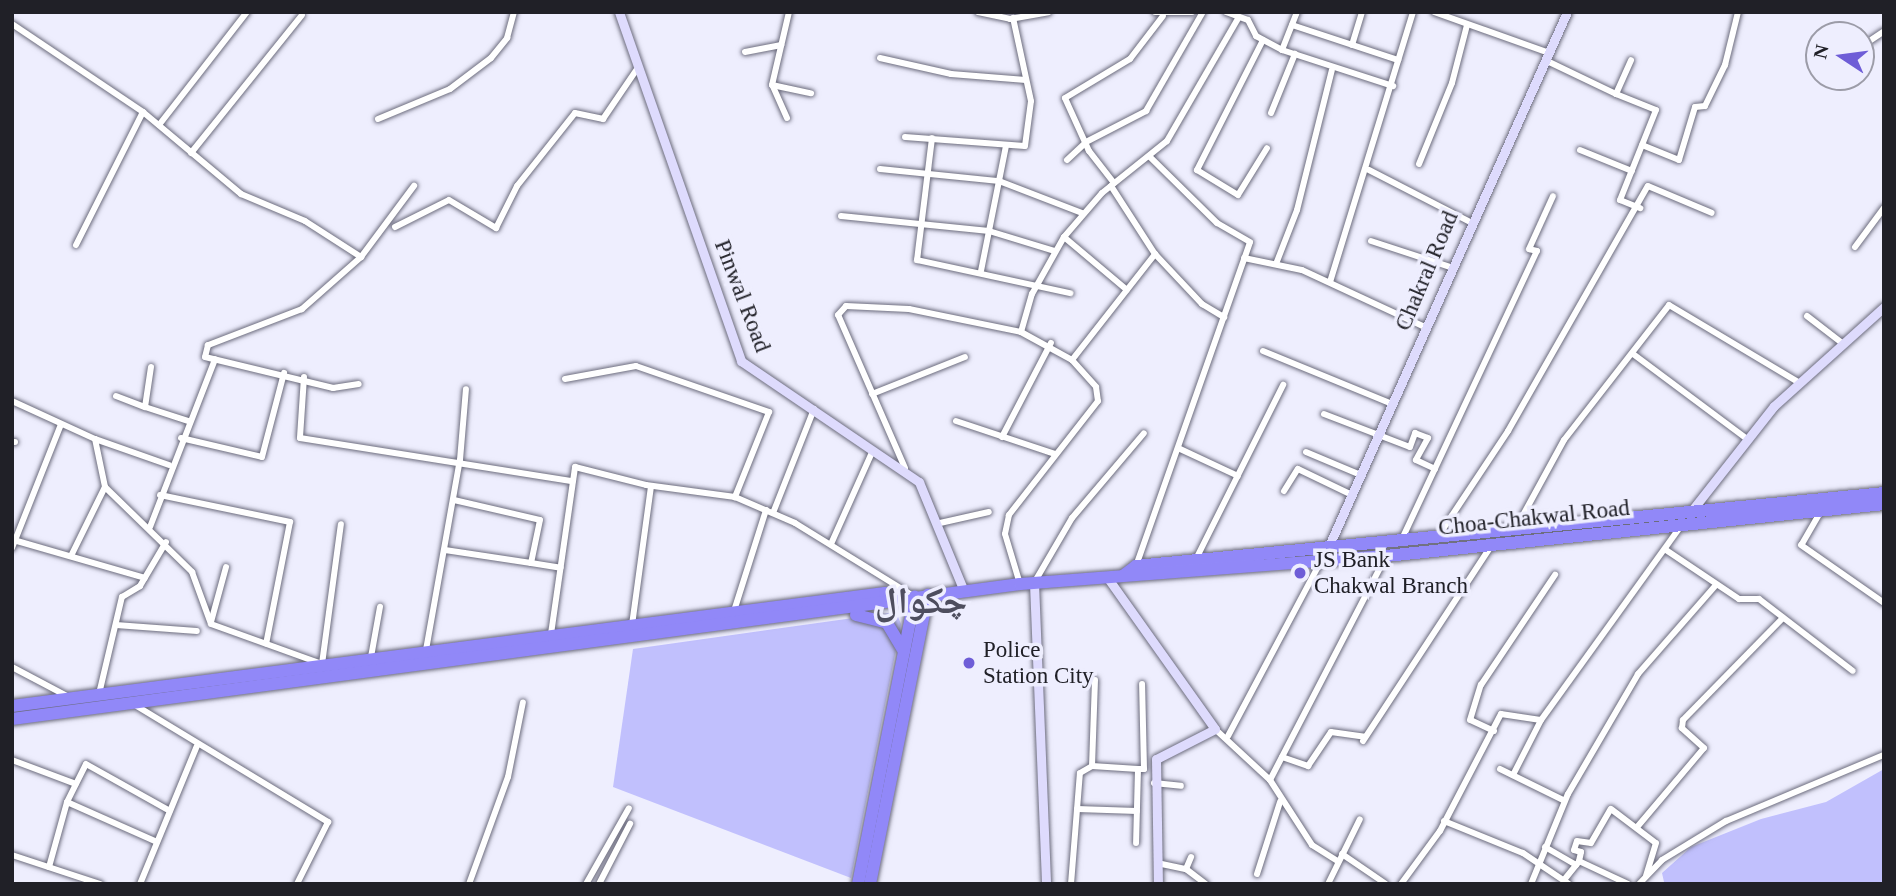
<!DOCTYPE html>
<meta charset="utf-8">
<style>
body{margin:0}
#map{position:relative;width:1896px;height:896px;overflow:hidden;background:#eeeefe;font-family:"Times New Roman","Noto Naskh Arabic",serif}
div>[style]{position:absolute}
[style*='--x']{left:calc(var(--x)*1px);top:calc(var(--y)*1px);width:calc(var(--w)*1px);rotate:calc(var(--a)*1deg)}
.green>*{inset:0;background:#c1c0fd}
.roads{filter:drop-shadow(0 0 2px #6c6c7d) drop-shadow(0 0 2px #6c6c7d)}
.street>*{height:6px;margin:-3px;padding:0 3px;transform-origin:3px;border-radius:3px;background:#fff}
.secondary>*{height:9px;margin:-4.5px;padding:0 4.5px;transform-origin:4.5px;border-radius:4.5px;background:#dedbfd}
.highway>*{height:12px;margin:-6px;padding:0 6px;transform-origin:6px;border-radius:6px;background:#9188f8}
.dots>*{width:19px;height:19px;translate:-50% -50%;box-sizing:border-box;border:4px solid #eeeefe;border-radius:50%}
span{translate:-50% -50%;white-space:nowrap;text-align:center;line-height:1.15;-webkit-text-stroke:7px #eeeefe;paint-order:stroke}
.street-label{font-size:23px;color:#202027}
.poi-label{font-size:23px;color:#202027}
.left{translate:0 -50%;text-align:left}
.town-label{font-size:37px;color:#4e4e5e;font-weight:700}
.frame{position:absolute;inset:0;border:14px solid #202027;pointer-events:none}
.north{position:absolute;left:1805px;top:21px;width:70px;height:70px;box-sizing:border-box;background:#eeeefe;border:2px solid #9c9ca8;border-radius:50%;rotate:283deg;font-size:19px;font-weight:700;line-height:28px;text-align:center;color:#202027}
.north::after{content:'';display:block;margin:auto;width:24px;height:32px;background:#6e5dd7;clip-path:polygon(50% 0,100% 100%,50% 72%,0 100%)}
</style>
<div id="map">
<div class="green">
<i style="clip-path:polygon(896px 612px,901px 624px,851px 878px,613px 787px,633px 649px)"></i>
<i style="clip-path:polygon(1884px 769px,1884px 884px,1664px 882px,1662px 873px,1691px 847px,1761px 819px,1826px 802px)"></i>
</div>
<div class="roads">
<div class="street">
<i style="--x:978;--y:12;--w:33;--a:12"></i>
<i style="--x:1010;--y:19;--w:39;--a:-10"></i>
<i style="--x:1155;--y:12;--w:37;--a:0"></i>
<i style="--x:1226;--y:12;--w:23;--a:20"></i>
<i style="--x:1248;--y:20;--w:18;--a:63"></i>
<i style="--x:1256;--y:36;--w:30;--a:28"></i>
<i style="--x:1282;--y:50;--w:117;--a:18"></i>
<i style="--x:1434;--y:12;--w:122;--a:19.6"></i>
<i style="--x:12;--y:24;--w:158;--a:33.9"></i>
<i style="--x:143;--y:112;--w:128;--a:39.9"></i>
<i style="--x:241;--y:194;--w:69;--a:22.9"></i>
<i style="--x:305;--y:221;--w:67;--a:32.7"></i>
<i style="--x:361;--y:257;--w:79;--a:138.6"></i>
<i style="--x:302;--y:309;--w:101;--a:159"></i>
<i style="--x:208;--y:345;--w:12;--a:104"></i>
<i style="--x:205;--y:357;--w:132;--a:13.6"></i>
<i style="--x:333;--y:388;--w:26;--a:-9"></i>
<i style="--x:1292;--y:25;--w:112;--a:18.3"></i>
<i style="--x:1263;--y:40;--w:146;--a:116.9"></i>
<i style="--x:1197;--y:170;--w:48;--a:31.4"></i>
<i style="--x:1238;--y:195;--w:55;--a:-58.3"></i>
<i style="--x:1865;--y:44;--w:23;--a:-34"></i>
<i style="--x:1352;--y:45;--w:34;--a:-73"></i>
<i style="--x:1282;--y:50;--w:41;--a:-68.5"></i>
<i style="--x:745;--y:52;--w:37;--a:-11"></i>
<i style="--x:880;--y:58;--w:73;--a:12.7"></i>
<i style="--x:951;--y:74;--w:75;--a:4.6"></i>
<i style="--x:1545;--y:60;--w:79;--a:25.6"></i>
<i style="--x:1616;--y:94;--w:37;--a:-66"></i>
<i style="--x:772;--y:85;--w:40;--a:12"></i>
<i style="--x:1616;--y:94;--w:43;--a:21.8"></i>
<i style="--x:1656;--y:110;--w:97;--a:111.8"></i>
<i style="--x:1620;--y:200;--w:22;--a:22"></i>
<i style="--x:1271;--y:113;--w:64;--a:-67.9"></i>
<i style="--x:787;--y:118;--w:36;--a:-114"></i>
<i style="--x:772;--y:85;--w:75;--a:-76.9"></i>
<i style="--x:378;--y:119;--w:78;--a:-22.6"></i>
<i style="--x:450;--y:89;--w:51;--a:-37.1"></i>
<i style="--x:491;--y:58;--w:26;--a:-51"></i>
<i style="--x:507;--y:38;--w:27;--a:-75"></i>
<i style="--x:159;--y:125;--w:143;--a:-52.1"></i>
<i style="--x:905;--y:137;--w:120;--a:4.3"></i>
<i style="--x:1025;--y:146;--w:45;--a:-82.4"></i>
<i style="--x:1031;--y:101;--w:85;--a:-102.2"></i>
<i style="--x:932;--y:138;--w:123;--a:97"></i>
<i style="--x:917;--y:260;--w:157;--a:12.2"></i>
<i style="--x:1642;--y:145;--w:40;--a:22"></i>
<i style="--x:1679;--y:160;--w:55;--a:-73.2"></i>
<i style="--x:1695;--y:107;--w:10;--a:-6"></i>
<i style="--x:1705;--y:106;--w:46;--a:-64"></i>
<i style="--x:1725;--y:65;--w:55;--a:-76.2"></i>
<i style="--x:1580;--y:150;--w:56;--a:22"></i>
<i style="--x:191;--y:153;--w:177;--a:-51.2"></i>
<i style="--x:1067;--y:160;--w:26;--a:-43"></i>
<i style="--x:1086;--y:142;--w:68;--a:-27.3"></i>
<i style="--x:1146;--y:111;--w:114;--a:-60.1"></i>
<i style="--x:1419;--y:164;--w:87;--a:-67.8"></i>
<i style="--x:1452;--y:83;--w:60;--a:-75.5"></i>
<i style="--x:880;--y:169;--w:120;--a:5.8"></i>
<i style="--x:999;--y:181;--w:89;--a:21.1"></i>
<i style="--x:1369;--y:170;--w:114;--a:27.2"></i>
<i style="--x:1114;--y:183;--w:41;--a:-128"></i>
<i style="--x:1089;--y:151;--w:58;--a:-114.4"></i>
<i style="--x:1065;--y:98;--w:76;--a:-31"></i>
<i style="--x:1130;--y:59;--w:54;--a:-52.5"></i>
<i style="--x:1111;--y:186;--w:81;--a:57.1"></i>
<i style="--x:1155;--y:254;--w:69;--a:46.8"></i>
<i style="--x:1202;--y:304;--w:26;--a:31"></i>
<i style="--x:841;--y:216;--w:149;--a:5.8"></i>
<i style="--x:989;--y:231;--w:69;--a:16.9"></i>
<i style="--x:395;--y:227;--w:60;--a:-26.6"></i>
<i style="--x:449;--y:200;--w:55;--a:30.8"></i>
<i style="--x:496;--y:228;--w:47;--a:-63.4"></i>
<i style="--x:517;--y:186;--w:93;--a:-51.5"></i>
<i style="--x:575;--y:113;--w:29;--a:12"></i>
<i style="--x:603;--y:119;--w:64;--a:-55.8"></i>
<i style="--x:1064;--y:237;--w:82;--a:40.1"></i>
<i style="--x:1371;--y:241;--w:83;--a:18.2"></i>
<i style="--x:76;--y:245;--w:149;--a:-63.3"></i>
<i style="--x:1855;--y:247;--w:49;--a:-53.4"></i>
<i style="--x:361;--y:257;--w:89;--a:-53.3"></i>
<i style="--x:1244;--y:258;--w:59;--a:11.7"></i>
<i style="--x:1302;--y:270;--w:136;--a:24.9"></i>
<i style="--x:1276;--y:264;--w:58;--a:-68.7"></i>
<i style="--x:1297;--y:210;--w:144;--a:-76"></i>
<i style="--x:981;--y:271;--w:127;--a:-78.7"></i>
<i style="--x:1330;--y:282;--w:282;--a:-72.9"></i>
<i style="--x:1807;--y:316;--w:44;--a:37.6"></i>
<i style="--x:1021;--y:332;--w:40;--a:-74"></i>
<i style="--x:1032;--y:294;--w:65;--a:-60.7"></i>
<i style="--x:1064;--y:237;--w:58;--a:-49.2"></i>
<i style="--x:1102;--y:193;--w:83;--a:-38.7"></i>
<i style="--x:1167;--y:141;--w:143;--a:-59.9"></i>
<i style="--x:1263;--y:351;--w:139;--a:22.3"></i>
<i style="--x:1633;--y:354;--w:142;--a:36.7"></i>
<i style="--x:1072;--y:360;--w:135;--a:-51.9"></i>
<i style="--x:151;--y:367;--w:40;--a:98.5"></i>
<i style="--x:145;--y:407;--w:45;--a:18"></i>
<i style="--x:304;--y:377;--w:61;--a:93.8"></i>
<i style="--x:300;--y:438;--w:276;--a:9"></i>
<i style="--x:565;--y:379;--w:72;--a:-10.4"></i>
<i style="--x:636;--y:366;--w:141;--a:19.1"></i>
<i style="--x:769;--y:412;--w:92;--a:111.8"></i>
<i style="--x:872;--y:394;--w:100;--a:-21.7"></i>
<i style="--x:116;--y:396;--w:31;--a:21"></i>
<i style="--x:12;--y:401;--w:91;--a:24.6"></i>
<i style="--x:1324;--y:414;--w:92;--a:21"></i>
<i style="--x:1410;--y:447;--w:15;--a:-70"></i>
<i style="--x:1415;--y:433;--w:14;--a:21"></i>
<i style="--x:1428;--y:438;--w:25;--a:119"></i>
<i style="--x:1416;--y:460;--w:21;--a:25"></i>
<i style="--x:956;--y:421;--w:104;--a:18.4"></i>
<i style="--x:1002;--y:437;--w:106;--a:-62.5"></i>
<i style="--x:181;--y:438;--w:83;--a:13.2"></i>
<i style="--x:262;--y:457;--w:87;--a:-75.3"></i>
<i style="--x:12;--y:442;--w:3;--a:0"></i>
<i style="--x:1178;--y:448;--w:66;--a:25"></i>
<i style="--x:1306;--y:452;--w:60;--a:22.7"></i>
<i style="--x:169;--y:465;--w:78;--a:-160.6"></i>
<i style="--x:95;--y:439;--w:49;--a:78.2"></i>
<i style="--x:105;--y:487;--w:122;--a:44.3"></i>
<i style="--x:192;--y:572;--w:55;--a:69.9"></i>
<i style="--x:211;--y:624;--w:118;--a:19.8"></i>
<i style="--x:322;--y:664;--w:141;--a:-82.3"></i>
<i style="--x:905;--y:468;--w:167;--a:-113.6"></i>
<i style="--x:838;--y:315;--w:12;--a:-48"></i>
<i style="--x:846;--y:306;--w:63;--a:2.7"></i>
<i style="--x:909;--y:309;--w:114;--a:11.6"></i>
<i style="--x:1021;--y:332;--w:58;--a:28.8"></i>
<i style="--x:1072;--y:360;--w:36;--a:48"></i>
<i style="--x:1096;--y:387;--w:14;--a:82"></i>
<i style="--x:1098;--y:401;--w:145;--a:128"></i>
<i style="--x:1009;--y:515;--w:19;--a:102"></i>
<i style="--x:1005;--y:534;--w:52;--a:73.3"></i>
<i style="--x:1284;--y:491;--w:26;--a:-58"></i>
<i style="--x:1298;--y:469;--w:60;--a:25.7"></i>
<i style="--x:160;--y:495;--w:133;--a:11.7"></i>
<i style="--x:290;--y:522;--w:124;--a:101.1"></i>
<i style="--x:454;--y:500;--w:88;--a:13.1"></i>
<i style="--x:540;--y:520;--w:44;--a:101.8"></i>
<i style="--x:531;--y:563;--w:30;--a:9"></i>
<i style="--x:1821;--y:511;--w:39;--a:120"></i>
<i style="--x:1801;--y:545;--w:101;--a:34.9"></i>
<i style="--x:773;--y:513;--w:112;--a:-68.5"></i>
<i style="--x:940;--y:523;--w:50;--a:-12.7"></i>
<i style="--x:150;--y:527;--w:180;--a:-68.8"></i>
<i style="--x:1516;--y:528;--w:100;--a:-61.4"></i>
<i style="--x:1564;--y:440;--w:171;--a:-52.1"></i>
<i style="--x:1669;--y:305;--w:150;--a:30.8"></i>
<i style="--x:1439;--y:535;--w:125;--a:-56.4"></i>
<i style="--x:1508;--y:431;--w:282;--a:-60.3"></i>
<i style="--x:1648;--y:186;--w:69;--a:22.9"></i>
<i style="--x:1402;--y:539;--w:318;--a:-64.9"></i>
<i style="--x:1537;--y:251;--w:8;--a:-166"></i>
<i style="--x:1529;--y:249;--w:58;--a:-65.6"></i>
<i style="--x:17;--y:541;--w:133;--a:16.1"></i>
<i style="--x:831;--y:544;--w:103;--a:-65.9"></i>
<i style="--x:12;--y:548;--w:133;--a:-68.4"></i>
<i style="--x:445;--y:550;--w:87;--a:8.6"></i>
<i style="--x:1666;--y:550;--w:88;--a:33.9"></i>
<i style="--x:1739;--y:599;--w:20;--a:0"></i>
<i style="--x:1759;--y:599;--w:118;--a:37.5"></i>
<i style="--x:71;--y:556;--w:77;--a:-63.8"></i>
<i style="--x:1196;--y:559;--w:195;--a:-63.4"></i>
<i style="--x:1136;--y:566;--w:343;--a:-70.6"></i>
<i style="--x:1250;--y:242;--w:38;--a:-150"></i>
<i style="--x:1217;--y:223;--w:95;--a:-135.4"></i>
<i style="--x:1034;--y:583;--w:75;--a:-59.7"></i>
<i style="--x:1072;--y:518;--w:111;--a:-49.7"></i>
<i style="--x:734;--y:611;--w:106;--a:-72.4"></i>
<i style="--x:211;--y:622;--w:57;--a:-74.7"></i>
<i style="--x:116;--y:625;--w:81;--a:4.2"></i>
<i style="--x:632;--y:625;--w:140;--a:-82.2"></i>
<i style="--x:551;--y:634;--w:169;--a:-81.8"></i>
<i style="--x:575;--y:467;--w:73;--a:14.2"></i>
<i style="--x:646;--y:485;--w:90;--a:7.7"></i>
<i style="--x:735;--y:497;--w:65;--a:23.4"></i>
<i style="--x:795;--y:523;--w:139;--a:31.7"></i>
<i style="--x:426;--y:650;--w:193;--a:-79.9"></i>
<i style="--x:460;--y:460;--w:71;--a:-85.2"></i>
<i style="--x:371;--y:657;--w:51;--a:-79.8"></i>
<i style="--x:12;--y:667;--w:64;--a:27.8"></i>
<i style="--x:99;--y:694;--w:100;--a:-76.7"></i>
<i style="--x:122;--y:597;--w:21;--a:-31"></i>
<i style="--x:140;--y:586;--w:51;--a:-59.4"></i>
<i style="--x:135;--y:705;--w:226;--a:31.2"></i>
<i style="--x:328;--y:822;--w:69;--a:116.6"></i>
<i style="--x:1215;--y:729;--w:75;--a:42.8"></i>
<i style="--x:1270;--y:780;--w:77;--a:57.1"></i>
<i style="--x:1312;--y:845;--w:31;--a:32"></i>
<i style="--x:1494;--y:731;--w:26;--a:-155"></i>
<i style="--x:1470;--y:720;--w:37;--a:-73"></i>
<i style="--x:1481;--y:685;--w:133;--a:-56.1"></i>
<i style="--x:1228;--y:736;--w:198;--a:-62"></i>
<i style="--x:1363;--y:741;--w:233;--a:-56.7"></i>
<i style="--x:1282;--y:757;--w:28;--a:19"></i>
<i style="--x:1308;--y:766;--w:41;--a:-55.9"></i>
<i style="--x:1331;--y:732;--w:34;--a:8"></i>
<i style="--x:12;--y:760;--w:68;--a:20.6"></i>
<i style="--x:1092;--y:766;--w:46;--a:3.7"></i>
<i style="--x:1138;--y:769;--w:74;--a:91.5"></i>
<i style="--x:1138;--y:769;--w:6;--a:0"></i>
<i style="--x:1144;--y:769;--w:85;--a:-91.3"></i>
<i style="--x:1500;--y:769;--w:72;--a:26.2"></i>
<i style="--x:1513;--y:775;--w:62;--a:-63"></i>
<i style="--x:1541;--y:720;--w:238;--a:-54.2"></i>
<i style="--x:1270;--y:780;--w:250;--a:-62.6"></i>
<i style="--x:1154;--y:783;--w:27;--a:6"></i>
<i style="--x:67;--y:802;--w:98;--a:24"></i>
<i style="--x:1077;--y:809;--w:60;--a:1.9"></i>
<i style="--x:1444;--y:821;--w:85;--a:22.1"></i>
<i style="--x:1523;--y:853;--w:55;--a:34"></i>
<i style="--x:1638;--y:826;--w:102;--a:-49.8"></i>
<i style="--x:1704;--y:748;--w:30;--a:-138"></i>
<i style="--x:1682;--y:728;--w:8;--a:-83"></i>
<i style="--x:1683;--y:720;--w:143;--a:-45.6"></i>
<i style="--x:1545;--y:847;--w:36;--a:30"></i>
<i style="--x:1342;--y:854;--w:53;--a:34.3"></i>
<i style="--x:12;--y:855;--w:93;--a:18.2"></i>
<i style="--x:1157;--y:863;--w:30;--a:12"></i>
<i style="--x:1186;--y:869;--w:13;--a:-67"></i>
<i style="--x:49;--y:867;--w:67;--a:-74.5"></i>
<i style="--x:67;--y:802;--w:42;--a:-63.4"></i>
<i style="--x:86;--y:764;--w:96;--a:29.2"></i>
<i style="--x:1186;--y:869;--w:25;--a:37"></i>
<i style="--x:1257;--y:874;--w:76;--a:-72.3"></i>
<i style="--x:1564;--y:880;--w:22;--a:-51"></i>
<i style="--x:140;--y:884;--w:149;--a:-67.6"></i>
<i style="--x:469;--y:884;--w:114;--a:-70"></i>
<i style="--x:508;--y:777;--w:76;--a:-78.7"></i>
<i style="--x:586;--y:884;--w:87;--a:-60.5"></i>
<i style="--x:599;--y:884;--w:68;--a:-62.7"></i>
<i style="--x:1071;--y:884;--w:111;--a:-85.4"></i>
<i style="--x:1080;--y:773;--w:14;--a:-30"></i>
<i style="--x:1092;--y:766;--w:86;--a:-88"></i>
<i style="--x:1328;--y:884;--w:72;--a:-63.8"></i>
<i style="--x:1401;--y:884;--w:66;--a:-53.7"></i>
<i style="--x:1440;--y:831;--w:132;--a:-62.5"></i>
<i style="--x:1501;--y:714;--w:40;--a:8.5"></i>
<i style="--x:1531;--y:884;--w:97;--a:-67.7"></i>
<i style="--x:1568;--y:794;--w:139;--a:-59.7"></i>
<i style="--x:1638;--y:674;--w:118;--a:-48.8"></i>
<i style="--x:1628;--y:884;--w:54;--a:-154.9"></i>
<i style="--x:1579;--y:861;--w:9;--a:-77"></i>
<i style="--x:1581;--y:852;--w:7;--a:-164"></i>
<i style="--x:1574;--y:850;--w:9;--a:-72"></i>
<i style="--x:1577;--y:841;--w:14;--a:8"></i>
<i style="--x:1591;--y:843;--w:39;--a:-60"></i>
<i style="--x:1611;--y:809;--w:56;--a:37.1"></i>
<i style="--x:1656;--y:843;--w:34;--a:107"></i>
<i style="--x:1639;--y:884;--w:33;--a:-46"></i>
<i style="--x:1662;--y:860;--w:75;--a:-31.4"></i>
<i style="--x:1726;--y:821;--w:171;--a:-22.7"></i>
</div>
<div class="secondary">
<i style="--x:619;--y:12;--w:370;--a:70.7"></i>
<i style="--x:741;--y:361;--w:215;--a:34.2"></i>
<i style="--x:919;--y:482;--w:118;--a:67.6"></i>
<i style="--x:1689;--y:514;--w:137;--a:-51.8"></i>
<i style="--x:1774;--y:406;--w:148;--a:-42"></i>
<i style="--x:1328;--y:548;--w:587;--a:-65.97"></i>
<i style="--x:1107;--y:577;--w:186;--a:54.6"></i>
<i style="--x:1215;--y:729;--w:66;--a:153"></i>
<i style="--x:1156;--y:759;--w:125;--a:89.1"></i>
<i style="--x:1034;--y:583;--w:301;--a:87.7"></i>
</div>
<div class="highway">
<i style="--x:1124;--y:575;--w:15;--a:-37"></i>
<i style="--x:1136;--y:566;--w:752;--a:-5.57"></i>
<i style="--x:856;--y:615;--w:32;--a:14"></i>
<i style="--x:887;--y:623;--w:33;--a:59"></i>
<i style="--x:12;--y:706;--w:880;--a:-7.38"></i>
<i style="--x:885;--y:593;--w:13;--a:32"></i>
<i style="--x:12;--y:719;--w:1017;--a:-7.63"></i>
<i style="--x:1020;--y:584;--w:367;--a:-4.4"></i>
<i style="--x:1386;--y:556;--w:501;--a:-5.96"></i>
<i style="--x:858;--y:884;--w:293;--a:-78.8"></i>
<i style="--x:870;--y:884;--w:295;--a:-78.7"></i>
</div>
</div>
<div class="dots">
<i style="left:1300px;top:573px;background:#6e5dd7"></i>
<i style="left:969px;top:663px;background:#6e5dd7"></i>
</div>
<div class="street-label">
<span style="left:1427px;top:271px;rotate:-67deg">Chakral Road</span>
<span style="left:742px;top:296px;rotate:69deg">Pinwal Road</span>
<span style="left:1534px;top:518px;rotate:-6deg">Choa-Chakwal Road</span>
</div>
<div class="poi-label">
<span class="left" style="left:1314px;top:573px">JS Bank<br>Chakwal Branch</span>
<span class="left" style="left:983px;top:663px">Police<br>Station City</span>
</div>
<div class="town-label">
<span style="left:921px;top:601px">چکوال</span>
</div>
<div class="frame"></div>
<div class="north">N</div>
</div>
